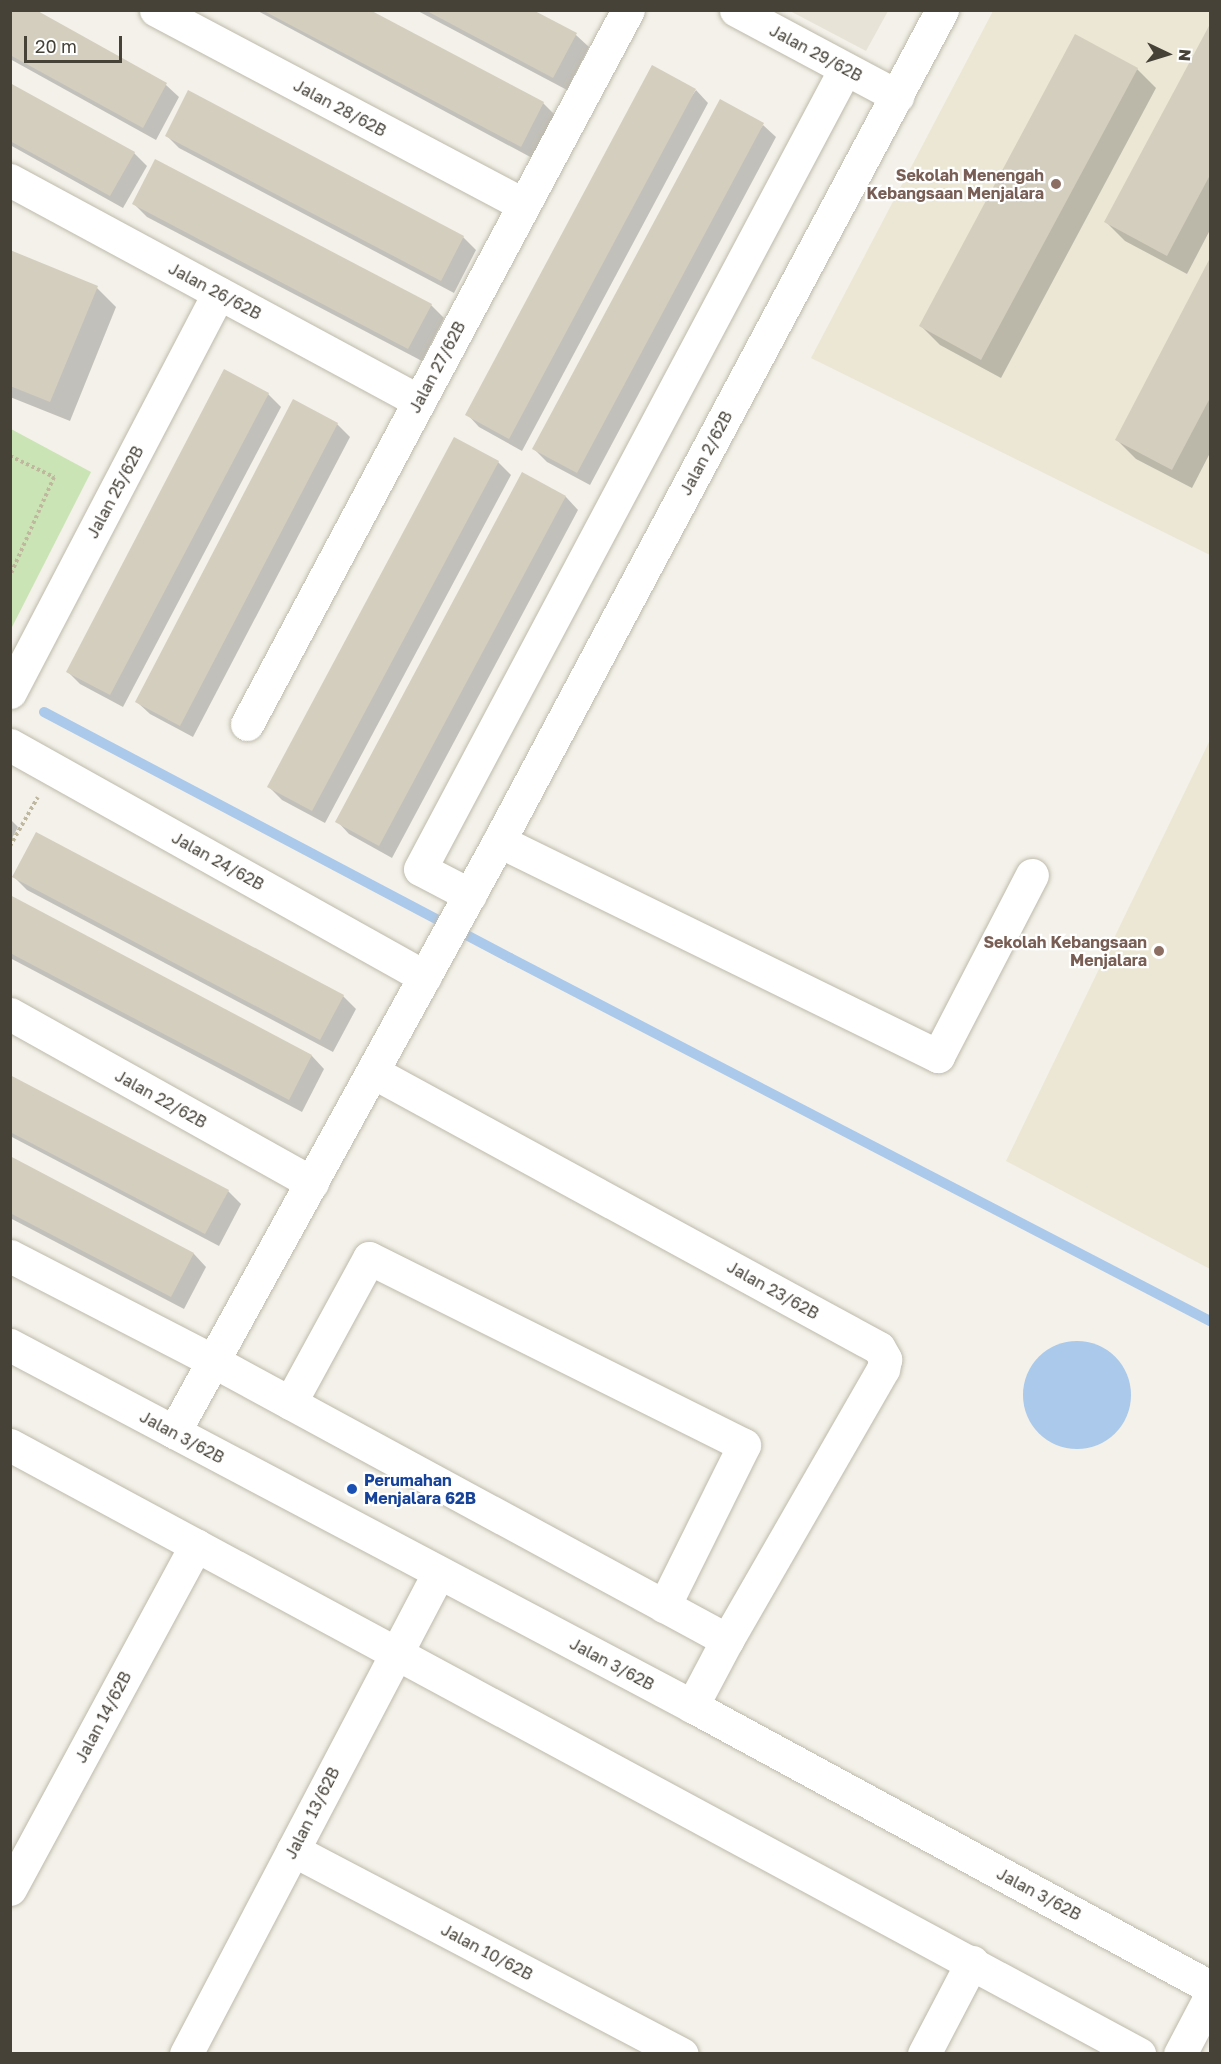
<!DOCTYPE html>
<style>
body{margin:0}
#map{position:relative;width:1221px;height:2064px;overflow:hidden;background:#f3f1e9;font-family:"Golos Text",sans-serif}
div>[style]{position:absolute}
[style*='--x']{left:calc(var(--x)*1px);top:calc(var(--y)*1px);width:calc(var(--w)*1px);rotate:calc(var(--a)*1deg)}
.residential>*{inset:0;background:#e7e3d7}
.education>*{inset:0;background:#ebe7d4}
.green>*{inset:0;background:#cae4b5}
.water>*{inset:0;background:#aac9eb}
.round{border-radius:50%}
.shadow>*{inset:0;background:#0003}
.stream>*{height:10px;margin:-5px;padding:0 5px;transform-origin:5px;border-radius:5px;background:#aac9eb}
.building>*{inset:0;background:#d4cebf}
.path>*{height:4px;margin-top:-2px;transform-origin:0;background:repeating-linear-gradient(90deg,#bfb79e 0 3px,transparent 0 6px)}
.roads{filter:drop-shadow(0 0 2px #bebaac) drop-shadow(0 0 2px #bebaac)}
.minor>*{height:33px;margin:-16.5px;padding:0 16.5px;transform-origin:16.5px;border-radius:16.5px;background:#fff}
.dots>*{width:16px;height:16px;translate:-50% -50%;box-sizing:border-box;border:3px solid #fff;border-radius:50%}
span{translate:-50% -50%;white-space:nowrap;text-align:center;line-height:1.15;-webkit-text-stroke:4.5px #fff;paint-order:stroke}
.street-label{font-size:16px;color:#464238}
.education-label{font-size:16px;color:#785e54;font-weight:700}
.right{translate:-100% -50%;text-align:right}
.transit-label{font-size:16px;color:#164399;font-weight:700}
.left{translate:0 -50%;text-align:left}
.frame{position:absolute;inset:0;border:12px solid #464238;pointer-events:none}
.north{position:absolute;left:1137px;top:24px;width:60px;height:60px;-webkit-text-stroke:4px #fff;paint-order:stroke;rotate:94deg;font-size:16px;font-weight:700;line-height:24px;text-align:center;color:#464238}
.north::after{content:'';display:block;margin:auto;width:21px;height:27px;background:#464238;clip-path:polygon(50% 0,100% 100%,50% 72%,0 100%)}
.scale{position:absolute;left:24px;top:36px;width:98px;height:27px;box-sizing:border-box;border:3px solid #464238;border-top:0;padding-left:8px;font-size:18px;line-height:21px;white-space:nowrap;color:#464238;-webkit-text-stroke:4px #fff;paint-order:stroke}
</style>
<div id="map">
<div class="residential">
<i style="clip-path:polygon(790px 11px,888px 11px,866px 51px)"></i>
</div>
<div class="education">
<i style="clip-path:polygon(993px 11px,1210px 11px,1210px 555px,811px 358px)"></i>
<i style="clip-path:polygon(1210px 740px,1210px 1269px,1006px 1161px)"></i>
</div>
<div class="green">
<i style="clip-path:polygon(11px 429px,91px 472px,11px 629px)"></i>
</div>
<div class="water">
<i class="round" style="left:1023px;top:1341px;width:108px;height:108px"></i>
</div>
<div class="shadow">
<i style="clip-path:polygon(10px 10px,33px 10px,166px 85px,179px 97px,156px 140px,10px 59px)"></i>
<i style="clip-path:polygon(256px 10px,367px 10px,543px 103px,556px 116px,534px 159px)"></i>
<i style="clip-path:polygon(416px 10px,530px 10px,576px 35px,589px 47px,567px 90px)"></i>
<i style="clip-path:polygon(1210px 27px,1210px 230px,1187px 274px,1125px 241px,1106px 222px)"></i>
<i style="clip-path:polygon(1137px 69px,1156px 88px,1001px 378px,940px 345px,920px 325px)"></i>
<i style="clip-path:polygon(10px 85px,134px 153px,147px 166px,123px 208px,10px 145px)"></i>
<i style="clip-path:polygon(696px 90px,708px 103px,522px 451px,479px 427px,467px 414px)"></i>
<i style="clip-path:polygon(763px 125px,776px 137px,590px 485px,547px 462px,534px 449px)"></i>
<i style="clip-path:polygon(166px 135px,463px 237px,476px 250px,454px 293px,179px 148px)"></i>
<i style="clip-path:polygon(134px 204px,431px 305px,444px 318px,422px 361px,147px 217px)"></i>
<i style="clip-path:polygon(10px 252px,97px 288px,116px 307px,70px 421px,10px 397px)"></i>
<i style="clip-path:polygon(1210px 262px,1210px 453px,1192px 488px,1136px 459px,1117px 440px)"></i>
<i style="clip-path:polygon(268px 394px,281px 407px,123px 707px,80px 684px,68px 672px)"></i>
<i style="clip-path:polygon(337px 424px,350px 437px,193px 737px,150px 714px,137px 702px)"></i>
<i style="clip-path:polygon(498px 462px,511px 475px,325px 823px,282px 800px,269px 787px)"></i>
<i style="clip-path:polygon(523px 474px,566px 497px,578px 510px,392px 858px,349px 834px,337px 821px)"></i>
<i style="clip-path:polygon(10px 819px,18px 827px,10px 842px)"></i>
<i style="clip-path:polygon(14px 877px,343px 996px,356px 1009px,333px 1052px,27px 890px)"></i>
<i style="clip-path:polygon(10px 897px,312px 1056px,324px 1069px,302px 1112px,10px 958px)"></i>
<i style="clip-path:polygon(10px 1076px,228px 1191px,241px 1204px,219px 1246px,10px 1136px)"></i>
<i style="clip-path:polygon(10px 1157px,194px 1254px,206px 1267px,184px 1309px,10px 1218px)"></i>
</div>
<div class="stream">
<i style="--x:44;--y:712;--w:527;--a:27.83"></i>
<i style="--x:510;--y:958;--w:789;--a:27.41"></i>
</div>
<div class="building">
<i style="clip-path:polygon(10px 10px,36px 10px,167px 83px,143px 128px,10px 55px)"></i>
<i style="clip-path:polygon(262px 10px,370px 10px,544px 102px,521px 147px)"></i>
<i style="clip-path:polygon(425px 10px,533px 10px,577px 33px,553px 78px)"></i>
<i style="clip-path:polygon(1210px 24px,1210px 175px,1167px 256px,1104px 222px)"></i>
<i style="clip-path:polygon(1075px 34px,1138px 68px,981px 360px,919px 326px)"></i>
<i style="clip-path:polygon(652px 65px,696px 89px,509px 439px,465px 415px)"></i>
<i style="clip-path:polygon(10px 83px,135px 152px,110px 196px,10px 141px)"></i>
<i style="clip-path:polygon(188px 90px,464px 236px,441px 281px,165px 136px)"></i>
<i style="clip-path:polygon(720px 99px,764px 123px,577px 473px,532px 449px)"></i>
<i style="clip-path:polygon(155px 159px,432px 304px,408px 349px,132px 204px)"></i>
<i style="clip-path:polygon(10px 250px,98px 286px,50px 402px,10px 386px)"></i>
<i style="clip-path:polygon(1210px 258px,1210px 398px,1172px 470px,1115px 440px)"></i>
<i style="clip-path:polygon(224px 369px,269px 393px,110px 695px,66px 672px)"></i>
<i style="clip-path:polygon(293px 399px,338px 423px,180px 726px,135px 702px)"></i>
<i style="clip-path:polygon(454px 437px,499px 461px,312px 811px,267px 787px)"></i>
<i style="clip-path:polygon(522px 472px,566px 496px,379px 846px,335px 822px)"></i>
<i style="clip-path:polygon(36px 832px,344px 995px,320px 1040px,12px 877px)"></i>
<i style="clip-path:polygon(10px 895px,312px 1055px,289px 1100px,10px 953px)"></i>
<i style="clip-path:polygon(10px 1075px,229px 1190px,205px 1234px,10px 1132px)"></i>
<i style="clip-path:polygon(10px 1156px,194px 1253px,171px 1297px,10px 1213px)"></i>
</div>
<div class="path">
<i style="--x:10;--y:456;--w:49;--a:25.5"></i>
<i style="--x:54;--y:477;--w:108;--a:114"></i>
<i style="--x:10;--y:846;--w:56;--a:-60.3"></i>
</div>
<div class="roads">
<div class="minor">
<i style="--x:156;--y:10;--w:416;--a:27.9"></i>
<i style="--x:736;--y:10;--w:183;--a:28.1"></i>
<i style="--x:10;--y:180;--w:465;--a:28.4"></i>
<i style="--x:10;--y:692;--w:450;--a:-62.4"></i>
<i style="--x:247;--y:724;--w:809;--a:-61.92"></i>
<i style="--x:10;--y:745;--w:475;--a:29.2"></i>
<i style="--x:499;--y:841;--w:489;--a:26.1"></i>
<i style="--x:938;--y:1056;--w:204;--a:-62.6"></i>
<i style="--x:470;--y:895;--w:56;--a:-152.5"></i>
<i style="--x:420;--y:869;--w:906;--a:-62.02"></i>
<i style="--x:10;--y:1014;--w:346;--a:29.2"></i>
<i style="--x:373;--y:1072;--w:576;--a:28.61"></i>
<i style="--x:879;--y:1348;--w:13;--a:61"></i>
<i style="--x:885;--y:1359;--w:10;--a:101"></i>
<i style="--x:883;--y:1369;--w:313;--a:119.9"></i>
<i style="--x:727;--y:1640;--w:75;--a:117.9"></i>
<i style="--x:10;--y:1256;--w:229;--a:27.3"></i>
<i style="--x:213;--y:1361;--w:585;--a:28.49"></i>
<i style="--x:10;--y:1345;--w:772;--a:27.89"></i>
<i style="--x:692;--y:1706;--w:589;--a:28.48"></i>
<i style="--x:290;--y:1403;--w:165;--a:-61.4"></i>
<i style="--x:369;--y:1258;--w:419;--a:26.5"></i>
<i style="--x:744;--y:1445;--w:180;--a:116.4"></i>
<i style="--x:174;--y:1432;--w:674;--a:-61.19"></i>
<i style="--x:499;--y:841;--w:942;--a:-61.94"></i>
<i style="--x:10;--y:1445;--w:1283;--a:28.34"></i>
<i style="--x:293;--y:1850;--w:439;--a:27.7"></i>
<i style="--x:10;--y:1889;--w:391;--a:-61.6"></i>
<i style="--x:186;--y:2054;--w:542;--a:-62.3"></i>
<i style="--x:924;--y:2054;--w:104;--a:-62.4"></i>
<i style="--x:1180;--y:2054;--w:64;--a:-62.2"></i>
</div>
</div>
<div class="dots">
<i style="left:1056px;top:184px;background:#8d6e63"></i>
<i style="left:1159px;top:951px;background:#8d6e63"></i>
<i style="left:352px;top:1489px;background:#1a4fb4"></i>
</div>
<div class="street-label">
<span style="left:816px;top:53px;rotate:28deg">Jalan 29/62B</span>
<span style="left:340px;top:108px;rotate:28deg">Jalan 28/62B</span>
<span style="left:215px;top:291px;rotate:28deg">Jalan 26/62B</span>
<span style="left:437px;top:367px;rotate:-62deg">Jalan 27/62B</span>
<span style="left:706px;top:453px;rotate:-62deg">Jalan 2/62B</span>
<span style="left:115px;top:492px;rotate:-62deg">Jalan 25/62B</span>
<span style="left:218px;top:861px;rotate:29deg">Jalan 24/62B</span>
<span style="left:161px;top:1099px;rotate:29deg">Jalan 22/62B</span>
<span style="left:773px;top:1290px;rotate:29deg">Jalan 23/62B</span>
<span style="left:182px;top:1437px;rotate:28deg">Jalan 3/62B</span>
<span style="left:612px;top:1664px;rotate:28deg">Jalan 3/62B</span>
<span style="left:103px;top:1717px;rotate:-62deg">Jalan 14/62B</span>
<span style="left:312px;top:1813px;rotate:-63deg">Jalan 13/62B</span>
<span style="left:1039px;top:1894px;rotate:28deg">Jalan 3/62B</span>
<span style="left:487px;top:1952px;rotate:28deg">Jalan 10/62B</span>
</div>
<div class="education-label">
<span class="right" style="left:1044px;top:184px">Sekolah Menengah<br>Kebangsaan Menjalara</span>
<span class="right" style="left:1147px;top:951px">Sekolah Kebangsaan<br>Menjalara</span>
</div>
<div class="transit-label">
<span class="left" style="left:364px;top:1489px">Perumahan<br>Menjalara 62B</span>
</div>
<div class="frame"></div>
<div class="north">N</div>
<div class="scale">20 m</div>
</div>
